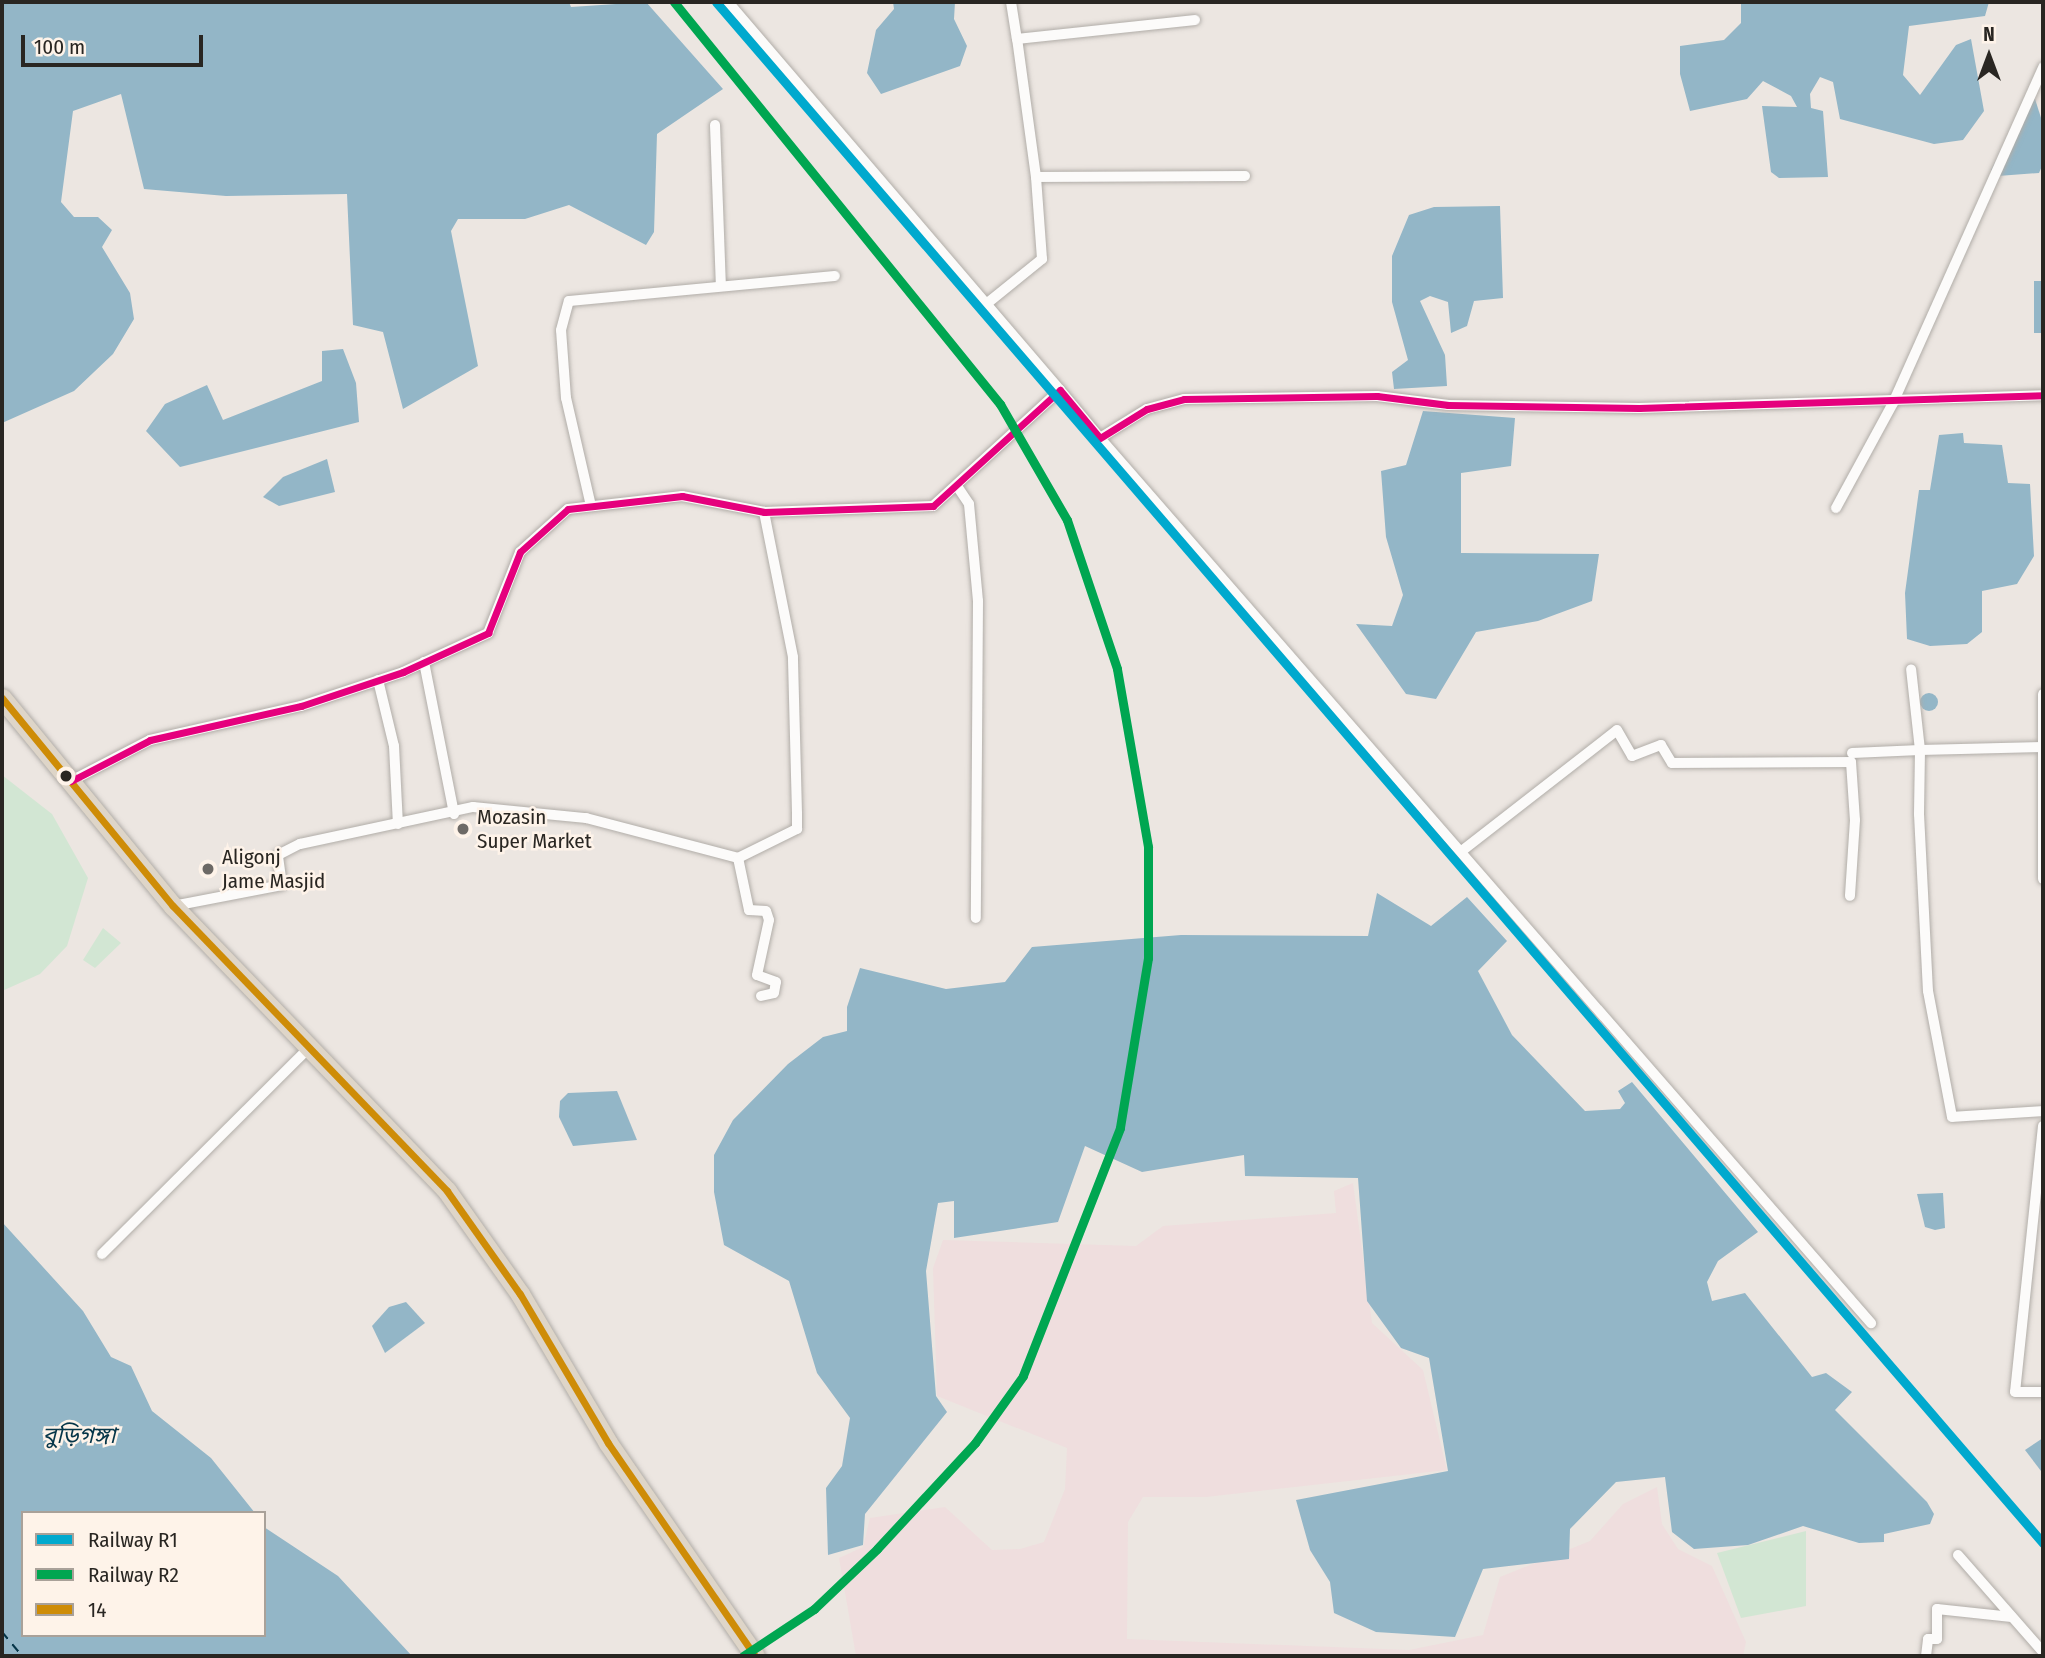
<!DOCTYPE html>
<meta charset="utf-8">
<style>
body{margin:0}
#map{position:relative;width:2045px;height:1658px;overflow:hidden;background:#ece6e1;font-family:"Fira Sans Condensed","Noto Sans Bengali",sans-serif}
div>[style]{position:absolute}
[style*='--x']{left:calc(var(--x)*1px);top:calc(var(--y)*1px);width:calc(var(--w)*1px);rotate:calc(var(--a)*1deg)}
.industrial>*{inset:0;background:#efdede}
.green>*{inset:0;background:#d2e6d3}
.water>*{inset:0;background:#93b6c7}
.round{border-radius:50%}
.ferry>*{height:2px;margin-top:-1px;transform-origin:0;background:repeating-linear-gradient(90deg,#053548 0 9px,transparent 0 16px)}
.roads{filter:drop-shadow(0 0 2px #b1ada8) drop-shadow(0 0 2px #b1ada8)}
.street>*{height:10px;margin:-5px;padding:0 5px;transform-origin:5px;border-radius:5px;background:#fcfbfa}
.highway>*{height:19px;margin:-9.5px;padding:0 9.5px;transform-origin:9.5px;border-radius:9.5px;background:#ded5c8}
.bus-1>*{height:7px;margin:-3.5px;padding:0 3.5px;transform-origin:3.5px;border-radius:3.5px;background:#ce8c07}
.bus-2>*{height:7px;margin:-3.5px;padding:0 3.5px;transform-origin:3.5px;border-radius:3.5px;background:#e5007d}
.rail-1>*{height:9px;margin:-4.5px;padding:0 4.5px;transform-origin:4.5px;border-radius:4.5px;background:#00a9ce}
.rail-2>*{height:9px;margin:-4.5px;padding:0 4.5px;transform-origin:4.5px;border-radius:4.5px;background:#00a651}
.dots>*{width:19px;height:19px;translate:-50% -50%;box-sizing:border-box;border:4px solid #fef3e9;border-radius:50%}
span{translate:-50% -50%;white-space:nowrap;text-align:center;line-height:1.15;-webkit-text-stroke:5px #fef3e9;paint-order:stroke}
.poi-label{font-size:21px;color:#292622}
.left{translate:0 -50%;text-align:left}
.water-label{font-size:23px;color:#053548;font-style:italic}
.frame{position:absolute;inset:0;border:4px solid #292622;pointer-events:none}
.legend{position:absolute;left:21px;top:1511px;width:245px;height:126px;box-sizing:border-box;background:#fef3e9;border:2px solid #a9a199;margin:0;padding:9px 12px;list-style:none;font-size:21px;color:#292622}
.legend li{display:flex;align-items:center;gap:14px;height:35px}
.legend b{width:35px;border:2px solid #a9a199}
.north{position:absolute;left:1954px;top:21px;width:70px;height:70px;-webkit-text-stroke:5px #fef3e9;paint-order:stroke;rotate:0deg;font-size:19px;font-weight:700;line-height:28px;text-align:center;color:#292622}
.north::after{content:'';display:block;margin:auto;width:24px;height:32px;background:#292622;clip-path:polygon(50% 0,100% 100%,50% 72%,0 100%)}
.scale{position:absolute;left:21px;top:35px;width:182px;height:32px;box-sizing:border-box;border:4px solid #292622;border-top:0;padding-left:9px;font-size:21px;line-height:24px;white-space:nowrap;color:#292622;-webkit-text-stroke:5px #fef3e9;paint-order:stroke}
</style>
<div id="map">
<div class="industrial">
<i style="clip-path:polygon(1353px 1183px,1372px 1323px,1423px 1370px,1447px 1470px,1206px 1497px,1143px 1497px,1128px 1522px,1127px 1639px,1409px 1650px,1483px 1635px,1500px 1577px,1590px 1541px,1623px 1504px,1657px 1487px,1662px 1524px,1678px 1549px,1712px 1566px,1746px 1642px,1743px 1656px,856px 1656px,839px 1558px,863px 1547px,870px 1518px,945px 1507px,992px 1550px,1020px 1549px,1044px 1542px,1065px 1489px,1067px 1448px,937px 1396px,933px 1268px,943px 1240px,1136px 1246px,1163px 1226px,1336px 1213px,1334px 1191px)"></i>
</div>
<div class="green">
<i style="clip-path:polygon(2px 775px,52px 814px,88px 878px,67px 946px,40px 974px,2px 991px)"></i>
<i style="clip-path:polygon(103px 928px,121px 943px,95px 968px,83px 960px)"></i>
<i style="clip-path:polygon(1806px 1531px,1806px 1606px,1741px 1618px,1717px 1553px)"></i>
</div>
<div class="water">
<i style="clip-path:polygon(2px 2px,569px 2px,571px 7px,646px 2px,723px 89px,657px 134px,654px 232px,646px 245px,569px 205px,525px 219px,458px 219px,451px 231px,478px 366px,403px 409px,383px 332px,353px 325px,347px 194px,226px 196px,144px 189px,121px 94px,73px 111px,61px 202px,74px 217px,98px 217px,112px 230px,102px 247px,130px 293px,134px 319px,113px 354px,74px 391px,2px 423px)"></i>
<i style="clip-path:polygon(893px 2px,955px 2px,954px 19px,967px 46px,960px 66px,881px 94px,867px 73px,876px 30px,894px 9px)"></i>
<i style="clip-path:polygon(1741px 2px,1989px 2px,1985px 16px,1909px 26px,1903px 75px,1920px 95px,1956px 45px,1971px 39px,1984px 111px,1963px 140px,1934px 144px,1840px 119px,1833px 82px,1820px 77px,1810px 94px,1811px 108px,1823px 111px,1828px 177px,1779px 178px,1771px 172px,1762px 106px,1797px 107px,1791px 96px,1763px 81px,1747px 99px,1690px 111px,1680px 74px,1680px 46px,1724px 40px,1741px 23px)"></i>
<i style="clip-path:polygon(2029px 97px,2035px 99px,2043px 124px,2043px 164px,2039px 173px,1998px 176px,1991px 170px)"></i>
<i style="clip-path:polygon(1500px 206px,1503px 298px,1474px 301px,1467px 326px,1451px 333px,1448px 302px,1430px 296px,1420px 301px,1445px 355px,1447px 386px,1394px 389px,1392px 372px,1408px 360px,1392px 302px,1392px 256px,1409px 215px,1434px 207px)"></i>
<i style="clip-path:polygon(2034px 281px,2043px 281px,2043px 333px,2034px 333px)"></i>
<i style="clip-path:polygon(343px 349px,356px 383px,359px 422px,180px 467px,146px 431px,165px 404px,207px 385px,223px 420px,322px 381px,322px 351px)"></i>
<i style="clip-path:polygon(1423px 411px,1515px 418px,1511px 466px,1461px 473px,1461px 553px,1599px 554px,1592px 601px,1538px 621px,1476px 632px,1436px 699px,1406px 694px,1356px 624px,1392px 626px,1403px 595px,1386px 537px,1381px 471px,1406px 465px)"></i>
<i style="clip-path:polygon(1963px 433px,1964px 443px,2002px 445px,2008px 483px,2030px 484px,2034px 556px,2017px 584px,1982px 591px,1982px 632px,1967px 644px,1930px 646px,1907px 639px,1905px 593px,1919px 490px,1930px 490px,1939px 435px)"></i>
<i style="clip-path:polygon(327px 459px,335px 492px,279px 506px,263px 497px,283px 477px)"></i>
<i class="round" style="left:1920px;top:693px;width:18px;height:18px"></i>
<i style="clip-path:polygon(1377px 893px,1431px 926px,1467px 897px,1507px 941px,1478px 971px,1512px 1035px,1585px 1111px,1620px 1109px,1625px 1103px,1618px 1091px,1632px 1082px,1758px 1232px,1718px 1261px,1707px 1282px,1712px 1301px,1745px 1293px,1812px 1377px,1826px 1373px,1852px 1392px,1835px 1410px,1927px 1502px,1934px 1514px,1930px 1524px,1884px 1534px,1884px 1542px,1859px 1543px,1803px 1526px,1748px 1545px,1694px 1549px,1672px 1532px,1665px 1477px,1616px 1482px,1570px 1529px,1569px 1559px,1483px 1569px,1455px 1637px,1376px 1632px,1334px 1613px,1330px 1582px,1310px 1550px,1296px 1500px,1448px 1471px,1429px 1358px,1401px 1348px,1367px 1301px,1358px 1178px,1245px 1176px,1244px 1155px,1142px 1172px,1085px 1146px,1058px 1222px,954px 1238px,954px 1201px,938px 1203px,926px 1271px,936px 1396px,947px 1412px,865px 1514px,863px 1545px,828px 1555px,826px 1488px,842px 1466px,850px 1418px,817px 1373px,789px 1281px,724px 1245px,714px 1192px,714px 1155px,733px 1120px,788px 1064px,823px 1037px,847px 1031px,847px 1007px,860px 968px,946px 989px,1005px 982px,1032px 947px,1181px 935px,1368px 936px)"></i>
<i style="clip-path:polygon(617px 1091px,637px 1140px,573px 1146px,559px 1117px,560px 1101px,568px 1093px)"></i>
<i style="clip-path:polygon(1943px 1193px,1945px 1228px,1935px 1230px,1925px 1227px,1917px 1194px)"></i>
<i style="clip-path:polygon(2px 1222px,83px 1311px,111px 1357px,131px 1366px,152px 1411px,211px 1458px,255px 1513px,23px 1513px,23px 1635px,264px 1635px,264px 1527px,338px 1576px,412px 1656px,2px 1656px)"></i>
<i style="clip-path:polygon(406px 1302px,425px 1323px,385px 1353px,372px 1326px,389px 1307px)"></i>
<i style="clip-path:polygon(2043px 1438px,2043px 1469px,2041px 1471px,2025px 1450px)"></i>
</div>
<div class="ferry">
<i style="--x:2;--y:1632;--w:31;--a:50"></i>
</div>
<div class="roads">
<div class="street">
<i style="--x:728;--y:2;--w:511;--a:49.45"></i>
<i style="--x:1011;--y:2;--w:37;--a:81"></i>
<i style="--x:715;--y:125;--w:160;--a:87.9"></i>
<i style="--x:1036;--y:177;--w:139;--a:-97.8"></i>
<i style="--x:1017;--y:39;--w:179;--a:-6.1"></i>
<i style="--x:990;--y:301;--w:67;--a:-38.9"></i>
<i style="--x:1042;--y:259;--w:82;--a:-94.2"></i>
<i style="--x:1036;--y:177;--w:209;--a:-0.3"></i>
<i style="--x:1100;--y:438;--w:1174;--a:48.94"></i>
<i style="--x:959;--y:489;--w:18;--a:56"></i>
<i style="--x:969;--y:504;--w:97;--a:84.7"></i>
<i style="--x:978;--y:601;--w:317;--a:90.4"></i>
<i style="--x:591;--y:506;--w:111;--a:-103"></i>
<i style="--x:566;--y:398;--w:68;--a:-94.2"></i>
<i style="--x:561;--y:330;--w:30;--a:-75"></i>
<i style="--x:569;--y:301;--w:267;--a:-5.4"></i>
<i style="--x:1836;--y:508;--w:119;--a:-61.5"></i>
<i style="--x:1893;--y:403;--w:368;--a:-65.9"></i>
<i style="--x:424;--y:662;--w:155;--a:78.8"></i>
<i style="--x:378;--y:680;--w:68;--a:76.4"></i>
<i style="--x:394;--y:746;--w:78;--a:87.1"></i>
<i style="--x:2043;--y:694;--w:185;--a:90"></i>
<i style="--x:2042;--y:747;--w:122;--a:178.6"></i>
<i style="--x:1920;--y:750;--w:64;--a:90.9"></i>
<i style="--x:1919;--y:814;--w:177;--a:87.1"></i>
<i style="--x:1928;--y:991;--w:128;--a:79.2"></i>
<i style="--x:1952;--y:1117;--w:91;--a:-3.8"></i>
<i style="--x:1852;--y:753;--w:68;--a:-2.5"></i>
<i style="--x:1920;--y:750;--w:81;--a:-96.3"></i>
<i style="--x:71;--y:781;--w:89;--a:-27.4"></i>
<i style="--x:150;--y:740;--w:155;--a:-12.7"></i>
<i style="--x:301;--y:706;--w:108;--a:-18.4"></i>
<i style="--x:403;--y:672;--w:94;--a:-24.6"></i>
<i style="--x:488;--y:633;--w:87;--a:-68.4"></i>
<i style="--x:520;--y:552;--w:64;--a:-41.9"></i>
<i style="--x:568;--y:509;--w:115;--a:-6.5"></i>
<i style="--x:682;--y:496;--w:84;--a:11"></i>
<i style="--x:764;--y:512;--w:169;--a:-2"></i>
<i style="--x:933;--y:506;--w:172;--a:-42.4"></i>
<i style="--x:1060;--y:390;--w:62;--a:50.2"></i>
<i style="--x:1100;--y:438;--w:55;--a:-31.7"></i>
<i style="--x:1147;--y:409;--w:38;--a:-15"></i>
<i style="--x:1184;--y:399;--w:193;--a:-0.9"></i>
<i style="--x:1377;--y:396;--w:72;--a:7.2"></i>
<i style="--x:1448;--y:405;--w:191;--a:0.9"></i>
<i style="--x:1639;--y:408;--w:404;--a:-1.8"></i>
<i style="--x:1463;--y:850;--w:195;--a:-37.9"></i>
<i style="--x:1617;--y:730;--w:30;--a:60"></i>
<i style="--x:1632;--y:756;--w:31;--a:-21"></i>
<i style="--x:1661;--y:745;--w:21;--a:59"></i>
<i style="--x:1672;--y:763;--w:179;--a:-0.3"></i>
<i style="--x:1851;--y:762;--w:58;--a:86.1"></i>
<i style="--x:1855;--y:820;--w:76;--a:93.8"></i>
<i style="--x:173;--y:906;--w:111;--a:-10.9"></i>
<i style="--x:282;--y:885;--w:30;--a:-98"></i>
<i style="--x:278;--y:855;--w:25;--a:-27"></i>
<i style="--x:300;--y:844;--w:177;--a:-12.1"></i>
<i style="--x:473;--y:807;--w:114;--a:5.6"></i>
<i style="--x:586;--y:818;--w:157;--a:14.7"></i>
<i style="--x:761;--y:996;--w:13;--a:-13"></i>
<i style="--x:774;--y:993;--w:11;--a:-80"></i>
<i style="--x:776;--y:982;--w:20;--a:-160"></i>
<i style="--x:757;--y:975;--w:56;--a:-77.7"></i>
<i style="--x:769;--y:920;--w:9;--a:-108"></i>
<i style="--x:766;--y:911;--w:17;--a:-177"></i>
<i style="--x:749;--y:910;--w:53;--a:-101.9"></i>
<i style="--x:738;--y:858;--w:66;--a:-26.2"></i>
<i style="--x:797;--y:829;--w:16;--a:-90"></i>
<i style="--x:797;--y:813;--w:156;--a:-91.5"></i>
<i style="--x:793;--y:657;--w:148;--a:-101.3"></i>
<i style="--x:2043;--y:1126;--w:267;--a:96"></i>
<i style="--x:2015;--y:1392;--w:28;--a:0"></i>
<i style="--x:102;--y:1254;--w:295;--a:-44.9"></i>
<i style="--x:1958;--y:1555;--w:129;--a:48.8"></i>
<i style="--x:1926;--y:1656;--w:17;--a:-83"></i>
<i style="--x:1928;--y:1639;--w:9;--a:0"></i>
<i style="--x:1937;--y:1639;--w:30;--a:-90"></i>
<i style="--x:1937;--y:1609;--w:75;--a:6.1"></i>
</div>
<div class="highway">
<i style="--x:2;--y:698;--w:269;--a:50.6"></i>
<i style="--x:173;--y:906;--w:395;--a:46.1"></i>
<i style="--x:447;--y:1191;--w:126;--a:54.7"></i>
<i style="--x:520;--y:1294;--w:173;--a:59.4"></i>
<i style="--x:608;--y:1443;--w:259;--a:55.4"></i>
</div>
</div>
<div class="bus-1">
<i style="--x:2;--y:698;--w:269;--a:50.6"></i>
<i style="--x:173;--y:906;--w:395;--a:46.1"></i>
<i style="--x:447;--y:1191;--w:126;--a:54.7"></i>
<i style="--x:520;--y:1294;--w:173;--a:59.4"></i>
<i style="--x:608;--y:1443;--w:259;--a:55.4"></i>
</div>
<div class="bus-2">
<i style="--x:71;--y:781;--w:89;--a:-27.4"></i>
<i style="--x:150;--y:740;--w:155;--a:-12.7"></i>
<i style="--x:301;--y:706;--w:108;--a:-18.4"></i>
<i style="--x:403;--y:672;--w:94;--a:-24.6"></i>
<i style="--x:488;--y:633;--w:87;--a:-68.4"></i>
<i style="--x:520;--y:552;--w:64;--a:-41.9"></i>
<i style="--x:568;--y:509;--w:115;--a:-6.5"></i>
<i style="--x:682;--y:496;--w:84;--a:11"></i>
<i style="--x:764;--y:512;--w:169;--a:-2"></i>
<i style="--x:933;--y:506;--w:172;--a:-42.4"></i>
<i style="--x:1060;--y:390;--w:62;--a:50.2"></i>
<i style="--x:1100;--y:438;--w:55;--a:-31.7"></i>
<i style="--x:1147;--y:409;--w:38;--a:-15"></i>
<i style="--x:1184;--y:399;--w:193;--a:-0.9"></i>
<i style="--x:1377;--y:396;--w:72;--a:7.2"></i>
<i style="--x:1448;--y:405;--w:191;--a:0.9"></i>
<i style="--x:1639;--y:408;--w:404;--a:-1.8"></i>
</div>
<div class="rail-1">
<i style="--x:716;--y:2;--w:2034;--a:49.27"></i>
</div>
<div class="rail-2">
<i style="--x:674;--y:2;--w:518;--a:50.96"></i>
<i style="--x:1000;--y:404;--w:134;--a:60"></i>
<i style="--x:1067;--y:520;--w:157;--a:71.4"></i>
<i style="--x:1117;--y:669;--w:181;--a:80.1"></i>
<i style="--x:1148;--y:847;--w:111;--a:90"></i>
<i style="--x:1148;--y:958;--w:172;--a:99.4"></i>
<i style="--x:1120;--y:1128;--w:266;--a:111.4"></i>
<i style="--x:1023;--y:1376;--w:82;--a:125.6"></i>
<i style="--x:975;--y:1443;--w:144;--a:132.8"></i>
<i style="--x:877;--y:1549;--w:87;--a:136.4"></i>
<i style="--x:814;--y:1609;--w:85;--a:146.5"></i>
</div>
<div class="dots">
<i style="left:66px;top:776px;background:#292622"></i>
<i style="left:463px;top:829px;background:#6d6965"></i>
<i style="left:208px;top:869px;background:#6d6965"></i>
</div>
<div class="poi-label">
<span class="left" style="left:477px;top:829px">Mozasin<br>Super Market</span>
<span class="left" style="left:222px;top:869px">Aligonj<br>Jame Masjid</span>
</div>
<div class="water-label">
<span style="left:79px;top:1435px">বুড়িগঙ্গা</span>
</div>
<div class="frame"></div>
<ul class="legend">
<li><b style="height:9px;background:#00a9ce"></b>Railway R1</li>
<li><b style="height:9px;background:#00a651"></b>Railway R2</li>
<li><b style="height:9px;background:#ce8c07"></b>14</li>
</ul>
<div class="north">N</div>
<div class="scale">100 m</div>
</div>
